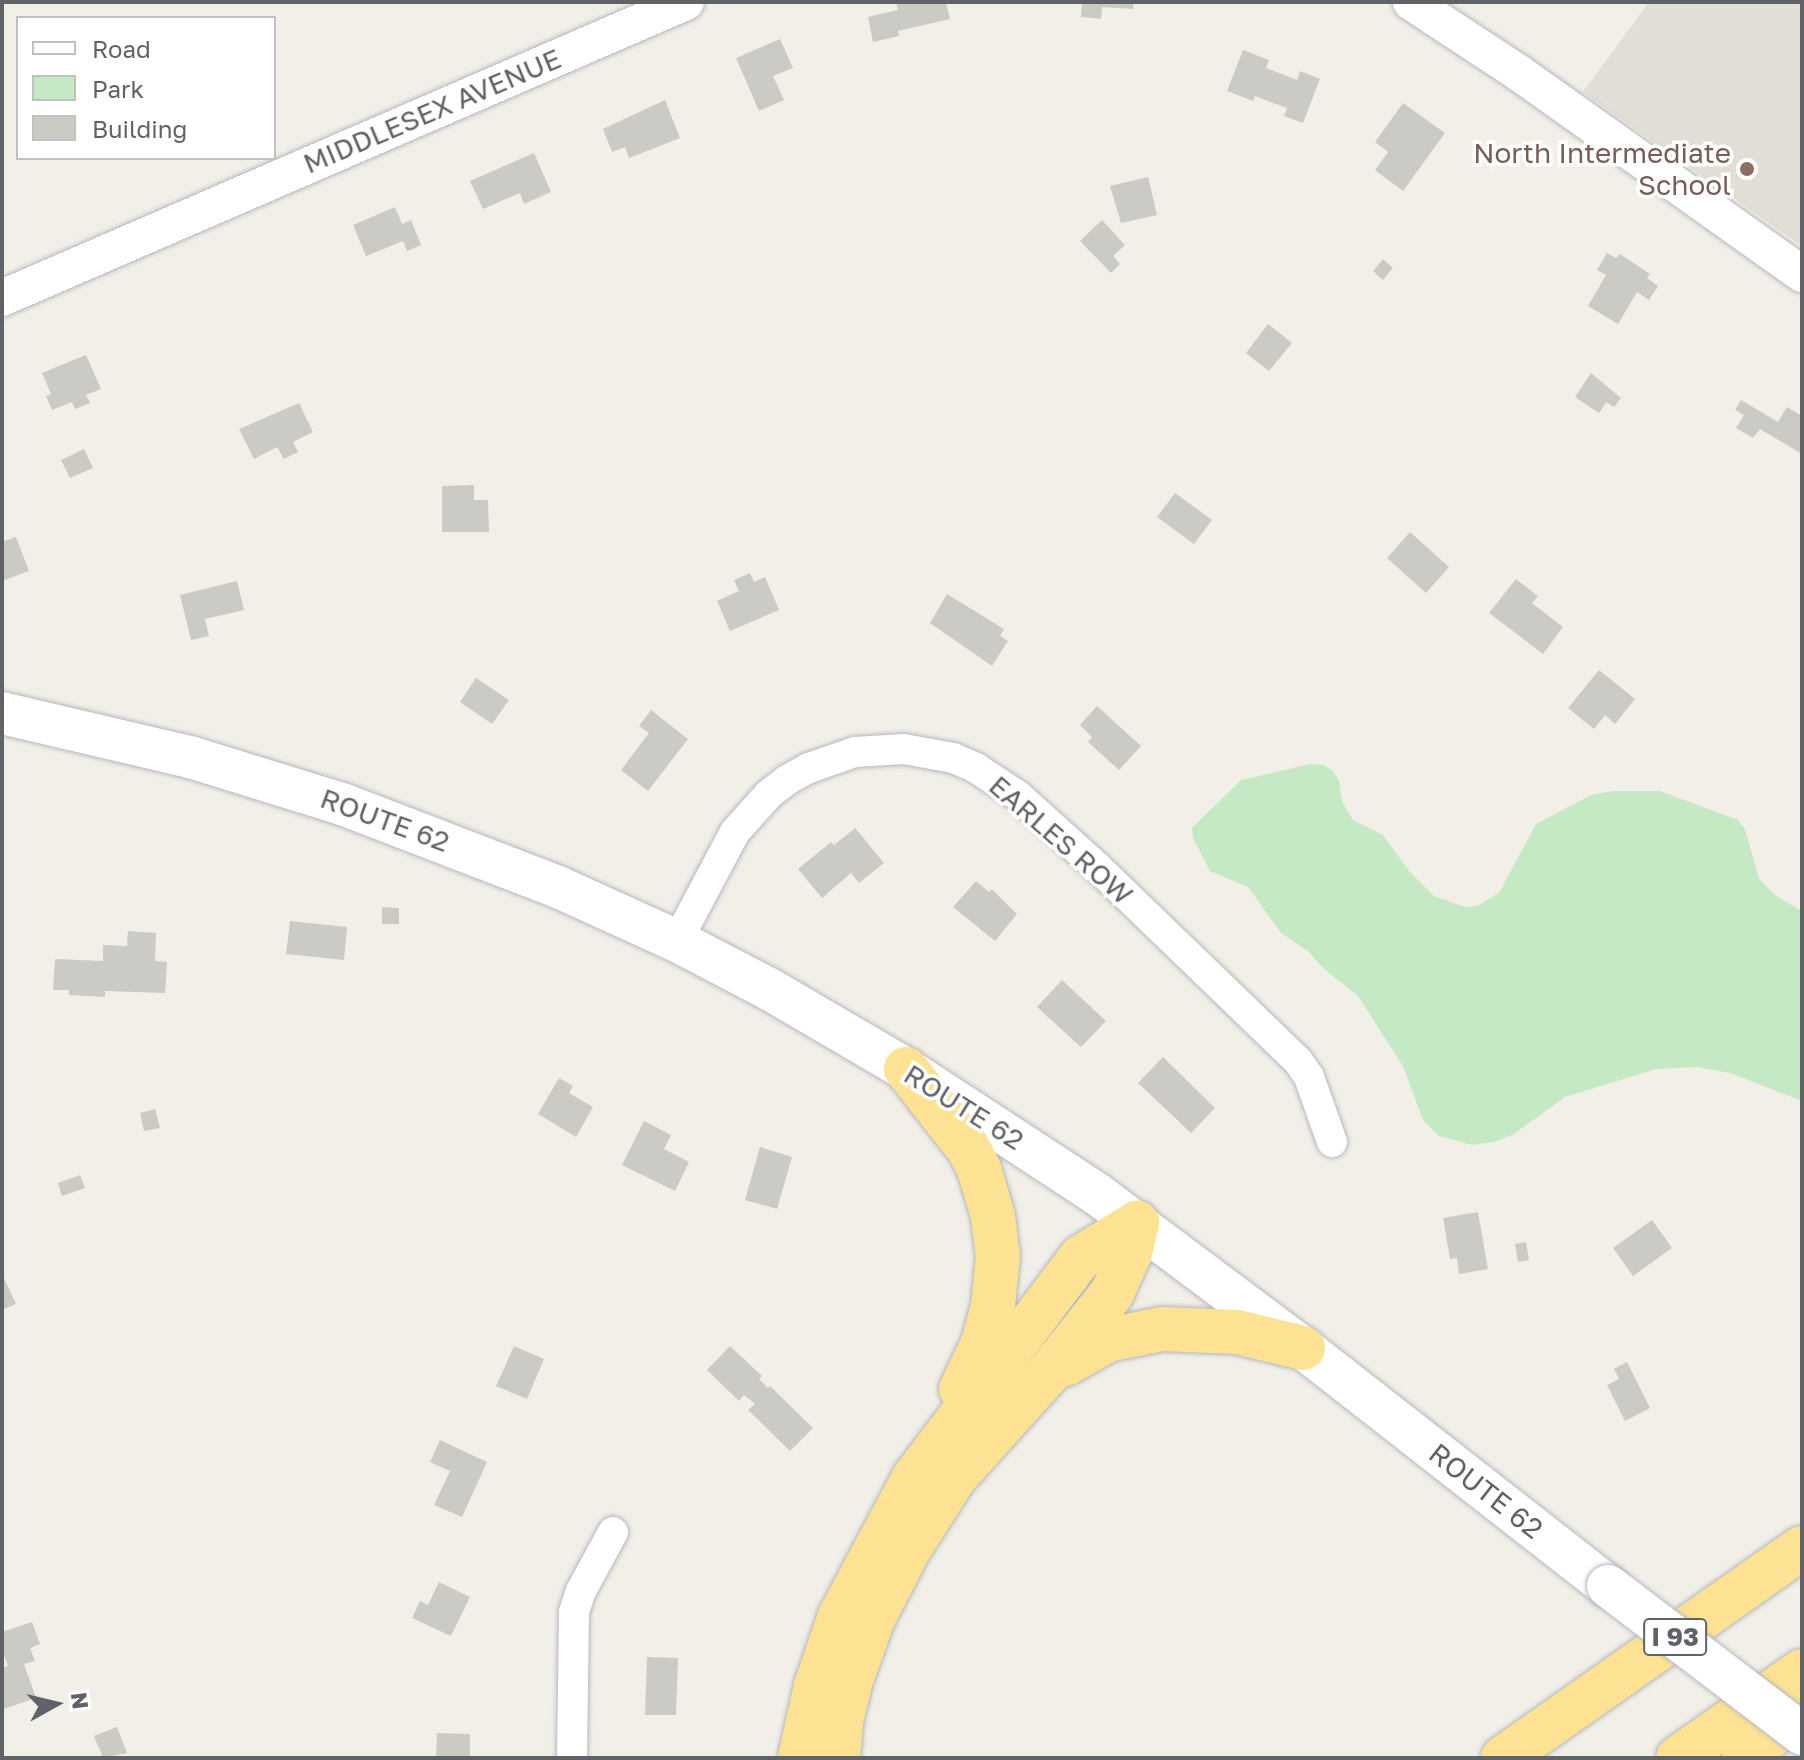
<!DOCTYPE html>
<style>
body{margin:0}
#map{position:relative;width:1804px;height:1760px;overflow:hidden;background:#f1efe8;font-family:"Golos Text",sans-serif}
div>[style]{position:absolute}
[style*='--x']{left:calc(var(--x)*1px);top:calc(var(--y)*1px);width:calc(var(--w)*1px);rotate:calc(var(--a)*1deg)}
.education>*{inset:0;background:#e1ded6}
.green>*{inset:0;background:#c5e8c5}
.building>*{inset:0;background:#cccac5}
.roads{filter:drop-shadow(0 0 2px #b5b8bc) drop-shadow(0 0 2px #b5b8bc)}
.minor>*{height:30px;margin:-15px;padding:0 15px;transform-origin:15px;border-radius:15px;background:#fff}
.tertiary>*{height:36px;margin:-18px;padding:0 18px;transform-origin:18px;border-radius:18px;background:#fff}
.secondary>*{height:42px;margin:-21px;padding:0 21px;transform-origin:21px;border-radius:21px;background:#fff}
.motorway>*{height:44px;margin:-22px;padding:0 22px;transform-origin:22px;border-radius:22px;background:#fde293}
.bridges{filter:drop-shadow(0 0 2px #b6babf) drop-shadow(0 0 2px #b6babf)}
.secondary-bridge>*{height:42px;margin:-21px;padding:0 21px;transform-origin:21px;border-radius:21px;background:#fff}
.dots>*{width:22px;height:22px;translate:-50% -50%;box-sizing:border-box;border:4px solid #fff;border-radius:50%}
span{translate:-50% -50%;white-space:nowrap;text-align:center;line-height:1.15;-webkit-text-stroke:7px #fff;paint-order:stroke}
.shield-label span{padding:2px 6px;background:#fff;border:2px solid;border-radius:6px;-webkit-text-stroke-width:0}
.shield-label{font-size:26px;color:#5f6368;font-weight:700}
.street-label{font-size:28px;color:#5f6368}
.education-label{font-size:28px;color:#785e54}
.right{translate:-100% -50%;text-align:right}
.frame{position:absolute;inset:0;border:4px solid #5f6368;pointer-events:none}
.legend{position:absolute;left:16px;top:16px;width:260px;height:144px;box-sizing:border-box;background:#fff;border:2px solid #bfc1c3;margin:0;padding:10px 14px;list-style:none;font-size:24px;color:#5f6368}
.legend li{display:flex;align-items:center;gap:16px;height:40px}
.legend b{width:40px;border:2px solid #bfc1c3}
.north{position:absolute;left:16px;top:1664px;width:80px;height:80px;-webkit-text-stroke:6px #fff;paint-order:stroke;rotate:82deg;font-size:22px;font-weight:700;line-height:32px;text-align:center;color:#5f6368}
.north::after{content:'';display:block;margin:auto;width:28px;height:36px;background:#5f6368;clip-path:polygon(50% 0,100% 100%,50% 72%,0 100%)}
</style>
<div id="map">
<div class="education">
<i style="clip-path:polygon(1649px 2px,1802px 2px,1802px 246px,1583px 92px)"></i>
</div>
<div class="green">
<i style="clip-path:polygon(1311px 764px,1324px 765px,1333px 771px,1339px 781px,1342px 802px,1353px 820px,1383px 835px,1409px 871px,1434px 896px,1465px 907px,1477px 906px,1499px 893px,1536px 824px,1591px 795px,1614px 791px,1660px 791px,1738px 820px,1745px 829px,1759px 879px,1775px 895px,1802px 911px,1802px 1101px,1730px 1073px,1697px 1067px,1656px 1069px,1565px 1097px,1514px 1134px,1494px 1142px,1472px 1145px,1439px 1136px,1423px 1120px,1403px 1066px,1358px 996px,1323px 968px,1308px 951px,1281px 933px,1248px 887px,1210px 871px,1193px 838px,1192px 828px,1241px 780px)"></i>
</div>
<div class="building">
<i style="clip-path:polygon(896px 2px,946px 2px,950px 19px,898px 31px,899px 36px,873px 42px,868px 17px,898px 10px)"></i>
<i style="clip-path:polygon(1082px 2px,1133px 2px,1133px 9px,1102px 7px,1101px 19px,1081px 17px)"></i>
<i style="clip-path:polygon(780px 39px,793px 68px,773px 76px,784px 100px,759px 111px,736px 58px)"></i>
<i style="clip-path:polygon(1243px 50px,1269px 60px,1266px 68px,1297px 80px,1300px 71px,1320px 79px,1303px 123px,1284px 116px,1287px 108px,1255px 96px,1253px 101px,1227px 91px)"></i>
<i style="clip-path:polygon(665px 100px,680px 138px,629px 158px,625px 147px,612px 152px,603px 129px)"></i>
<i style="clip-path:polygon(1403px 103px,1445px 133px,1403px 191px,1375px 170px,1388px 152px,1375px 142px)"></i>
<i style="clip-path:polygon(534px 153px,551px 192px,524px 204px,520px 193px,483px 209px,470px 181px)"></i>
<i style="clip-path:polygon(1148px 177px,1157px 215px,1121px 223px,1110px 186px)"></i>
<i style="clip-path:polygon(395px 207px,402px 224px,411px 220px,421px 245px,407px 251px,403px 241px,366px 256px,353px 225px)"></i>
<i style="clip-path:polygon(1102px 220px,1125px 245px,1113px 256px,1120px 264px,1111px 273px,1080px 241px)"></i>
<i style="clip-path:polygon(1607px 253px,1616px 258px,1620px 254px,1650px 274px,1647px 278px,1658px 286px,1649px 300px,1637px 292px,1618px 324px,1588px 306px,1606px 275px,1597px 270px)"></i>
<i style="clip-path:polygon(1383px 259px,1393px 268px,1383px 280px,1373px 271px)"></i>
<i style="clip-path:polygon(1268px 324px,1292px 343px,1269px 371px,1246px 353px)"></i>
<i style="clip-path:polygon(86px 355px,101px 389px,86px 395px,90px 403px,75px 409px,72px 402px,52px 410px,46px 396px,51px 394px,42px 373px)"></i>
<i style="clip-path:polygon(1591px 373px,1621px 398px,1614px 407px,1606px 402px,1599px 413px,1575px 397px)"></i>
<i style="clip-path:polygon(1741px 400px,1778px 422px,1787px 407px,1802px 416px,1802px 454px,1760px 429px,1753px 438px,1736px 428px,1744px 415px,1735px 410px)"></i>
<i style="clip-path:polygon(299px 403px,313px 432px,293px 442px,298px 452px,284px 459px,277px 447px,254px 459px,239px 429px)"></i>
<i style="clip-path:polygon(84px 449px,93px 468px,70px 478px,61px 460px)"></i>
<i style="clip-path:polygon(474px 485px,474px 500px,488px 500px,489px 532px,442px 532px,442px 486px)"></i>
<i style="clip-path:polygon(1175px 493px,1212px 520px,1194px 544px,1157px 517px)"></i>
<i style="clip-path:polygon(1410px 532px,1449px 567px,1426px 593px,1387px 558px)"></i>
<i style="clip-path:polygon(16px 537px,29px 571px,2px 581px,2px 542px)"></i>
<i style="clip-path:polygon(750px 573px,754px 582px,765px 577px,779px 610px,730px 631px,717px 601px,739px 591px,734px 580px)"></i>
<i style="clip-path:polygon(1516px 579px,1538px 596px,1532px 603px,1563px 627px,1543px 654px,1489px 613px)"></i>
<i style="clip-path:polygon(237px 581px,244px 610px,205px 619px,209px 636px,191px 640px,180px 595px)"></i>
<i style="clip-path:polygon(947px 594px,1004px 629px,1000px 636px,1008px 641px,992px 666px,930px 623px)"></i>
<i style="clip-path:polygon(1599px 670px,1635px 699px,1615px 724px,1605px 715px,1594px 729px,1568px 708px)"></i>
<i style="clip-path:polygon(476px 678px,509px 700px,492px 724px,460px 702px)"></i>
<i style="clip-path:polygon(1097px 706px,1141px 746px,1119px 770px,1088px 742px,1092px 737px,1080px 725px)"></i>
<i style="clip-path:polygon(651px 710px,688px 739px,648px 791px,621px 770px,649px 733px,639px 726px)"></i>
<i style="clip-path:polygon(855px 828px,884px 863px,859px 883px,851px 873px,822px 898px,798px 869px,831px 842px,834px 845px)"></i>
<i style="clip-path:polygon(976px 881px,989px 892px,992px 889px,1017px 914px,995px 941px,953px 907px)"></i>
<i style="clip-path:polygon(382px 907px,399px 908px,399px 924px,382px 924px)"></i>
<i style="clip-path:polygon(290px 921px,347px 927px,344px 960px,286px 954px)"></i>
<i style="clip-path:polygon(128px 931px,156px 933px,155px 961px,167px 962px,165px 993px,105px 991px,105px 997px,69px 995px,69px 990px,53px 990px,55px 959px,103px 961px,103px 945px,127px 946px)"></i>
<i style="clip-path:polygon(1062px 980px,1106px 1021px,1081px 1047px,1037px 1007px)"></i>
<i style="clip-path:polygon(1163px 1057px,1215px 1108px,1191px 1133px,1138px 1083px)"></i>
<i style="clip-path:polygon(559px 1078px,573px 1086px,569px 1093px,593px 1107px,576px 1137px,538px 1114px)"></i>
<i style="clip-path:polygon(155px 1109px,160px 1128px,144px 1131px,140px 1113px)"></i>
<i style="clip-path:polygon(644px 1121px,671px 1135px,664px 1149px,689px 1162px,675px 1191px,622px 1165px)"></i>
<i style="clip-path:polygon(760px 1147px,792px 1157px,777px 1209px,745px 1200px)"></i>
<i style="clip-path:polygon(80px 1175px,85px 1188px,62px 1196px,58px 1183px)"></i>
<i style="clip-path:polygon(1478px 1212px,1488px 1269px,1459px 1274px,1457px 1258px,1450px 1259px,1443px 1218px)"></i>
<i style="clip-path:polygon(1652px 1220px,1672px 1248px,1633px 1276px,1613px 1248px)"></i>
<i style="clip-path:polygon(1526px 1242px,1529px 1260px,1518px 1262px,1515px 1244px)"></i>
<i style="clip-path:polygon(2px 1274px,16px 1304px,2px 1310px)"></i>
<i style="clip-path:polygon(514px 1346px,544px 1359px,527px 1399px,496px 1386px)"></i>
<i style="clip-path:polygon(730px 1346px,762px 1376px,759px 1379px,768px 1388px,770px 1386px,813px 1428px,790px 1451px,748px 1410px,755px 1404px,744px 1395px,739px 1401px,707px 1370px)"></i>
<i style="clip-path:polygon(1627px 1362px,1650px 1408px,1625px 1421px,1607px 1385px,1619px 1379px,1614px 1369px)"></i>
<i style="clip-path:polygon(440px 1440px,487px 1462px,462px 1517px,434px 1505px,450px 1471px,430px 1462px)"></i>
<i style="clip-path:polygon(439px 1582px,470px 1597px,451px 1636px,412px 1618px,420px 1601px,428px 1605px)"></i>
<i style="clip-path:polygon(32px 1622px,40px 1644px,30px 1648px,35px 1661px,24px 1664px,36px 1698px,4px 1709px,2px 1668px,8px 1666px,2px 1650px,2px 1632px)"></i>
<i style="clip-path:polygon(647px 1657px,678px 1658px,676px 1715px,645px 1715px)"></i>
<i style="clip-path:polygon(117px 1727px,127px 1753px,103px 1758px,94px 1736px)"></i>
<i style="clip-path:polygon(437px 1733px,470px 1734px,470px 1758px,436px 1758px)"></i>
</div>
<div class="roads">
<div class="minor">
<i style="--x:677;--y:941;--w:123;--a:-62"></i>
<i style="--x:735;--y:832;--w:50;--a:-48.3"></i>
<i style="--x:768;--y:795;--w:24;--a:-38"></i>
<i style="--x:787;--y:780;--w:25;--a:-29"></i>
<i style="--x:809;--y:768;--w:49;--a:-19.2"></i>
<i style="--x:855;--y:752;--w:49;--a:-3.5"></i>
<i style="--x:904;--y:749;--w:50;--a:10.4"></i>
<i style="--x:953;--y:758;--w:25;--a:23"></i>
<i style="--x:976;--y:768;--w:49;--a:33.4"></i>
<i style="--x:1017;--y:795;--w:108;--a:42"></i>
<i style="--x:1097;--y:867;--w:279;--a:44"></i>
<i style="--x:1298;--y:1061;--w:19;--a:55"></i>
<i style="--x:1309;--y:1077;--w:69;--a:70.5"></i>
<i style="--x:572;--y:1758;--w:146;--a:-89.2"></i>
<i style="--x:574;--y:1612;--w:22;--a:-72"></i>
<i style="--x:581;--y:1591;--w:67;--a:-61.5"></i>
</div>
<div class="tertiary">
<i style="--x:1411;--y:2;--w:129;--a:33.3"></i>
<i style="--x:1519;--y:73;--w:347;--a:35.4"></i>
<i style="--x:2;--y:298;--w:745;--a:-23.4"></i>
</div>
<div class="secondary">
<i style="--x:2;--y:713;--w:193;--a:13.2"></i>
<i style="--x:190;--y:757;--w:159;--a:17.2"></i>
<i style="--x:342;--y:804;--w:231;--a:21"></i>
<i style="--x:558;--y:887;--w:131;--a:24.4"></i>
<i style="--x:677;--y:941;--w:104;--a:27.6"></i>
<i style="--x:769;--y:989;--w:159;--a:30.3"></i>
<i style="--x:906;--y:1069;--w:228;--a:33.2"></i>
<i style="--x:1097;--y:1194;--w:257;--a:36.8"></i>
<i style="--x:1303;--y:1348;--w:387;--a:38"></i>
</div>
<div class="motorway">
<i style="--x:906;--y:1069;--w:100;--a:51.9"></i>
<i style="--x:968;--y:1148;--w:24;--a:62"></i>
<i style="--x:979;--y:1169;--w:49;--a:73.4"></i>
<i style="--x:993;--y:1216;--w:39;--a:83"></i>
<i style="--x:998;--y:1255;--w:51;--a:95.6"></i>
<i style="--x:993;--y:1306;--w:38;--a:105"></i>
<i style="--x:983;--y:1343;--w:51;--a:115.6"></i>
<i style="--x:1066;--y:1364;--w:48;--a:-29.7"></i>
<i style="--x:1108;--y:1340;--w:55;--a:-11.5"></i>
<i style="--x:1162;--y:1329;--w:75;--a:2.3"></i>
<i style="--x:1237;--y:1332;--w:68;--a:13.6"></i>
<i style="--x:800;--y:1758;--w:74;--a:-77.5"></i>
<i style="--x:816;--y:1686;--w:74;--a:-71.1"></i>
<i style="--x:840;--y:1616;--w:155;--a:-61.9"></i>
<i style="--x:913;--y:1479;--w:278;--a:-52.9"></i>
<i style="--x:1081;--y:1257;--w:66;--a:-31.3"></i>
<i style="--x:838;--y:1758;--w:37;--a:-85"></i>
<i style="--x:841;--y:1721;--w:42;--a:-76.3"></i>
<i style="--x:851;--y:1680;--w:65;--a:-70.2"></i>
<i style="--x:873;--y:1619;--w:76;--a:-62.8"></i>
<i style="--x:908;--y:1551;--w:88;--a:-57.6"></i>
<i style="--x:955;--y:1477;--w:137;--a:-48"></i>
<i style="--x:1047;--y:1375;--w:105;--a:-51.6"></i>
<i style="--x:1112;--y:1293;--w:44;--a:-65.8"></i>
<i style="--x:1130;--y:1253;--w:31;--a:-77"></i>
<i style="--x:1503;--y:1758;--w:365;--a:-35.1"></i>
<i style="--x:1678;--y:1758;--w:151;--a:-35.1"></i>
<i style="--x:1744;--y:1758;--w:75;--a:-39.6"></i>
</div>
</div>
<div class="bridges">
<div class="secondary-bridge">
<i style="--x:1608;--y:1586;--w:244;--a:37.3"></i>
</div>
</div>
<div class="dots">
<i style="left:1747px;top:169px;background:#8d6e63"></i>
</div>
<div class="shield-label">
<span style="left:1675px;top:1637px">I 93</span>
</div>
<div class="street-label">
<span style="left:432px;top:111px;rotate:-23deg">MIDDLESEX AVENUE</span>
<span style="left:385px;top:820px;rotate:20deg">ROUTE 62</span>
<span style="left:1061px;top:840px;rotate:41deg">EARLES ROW</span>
<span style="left:964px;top:1107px;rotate:32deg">ROUTE 62</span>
<span style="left:1486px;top:1491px;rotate:38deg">ROUTE 62</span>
</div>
<div class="education-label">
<span class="right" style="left:1731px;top:169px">North Intermediate<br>School</span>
</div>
<div class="frame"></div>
<ul class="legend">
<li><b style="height:10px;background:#fff"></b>Road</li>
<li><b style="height:22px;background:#c5e8c5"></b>Park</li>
<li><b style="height:22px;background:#cccac5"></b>Building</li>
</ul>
<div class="north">N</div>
</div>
